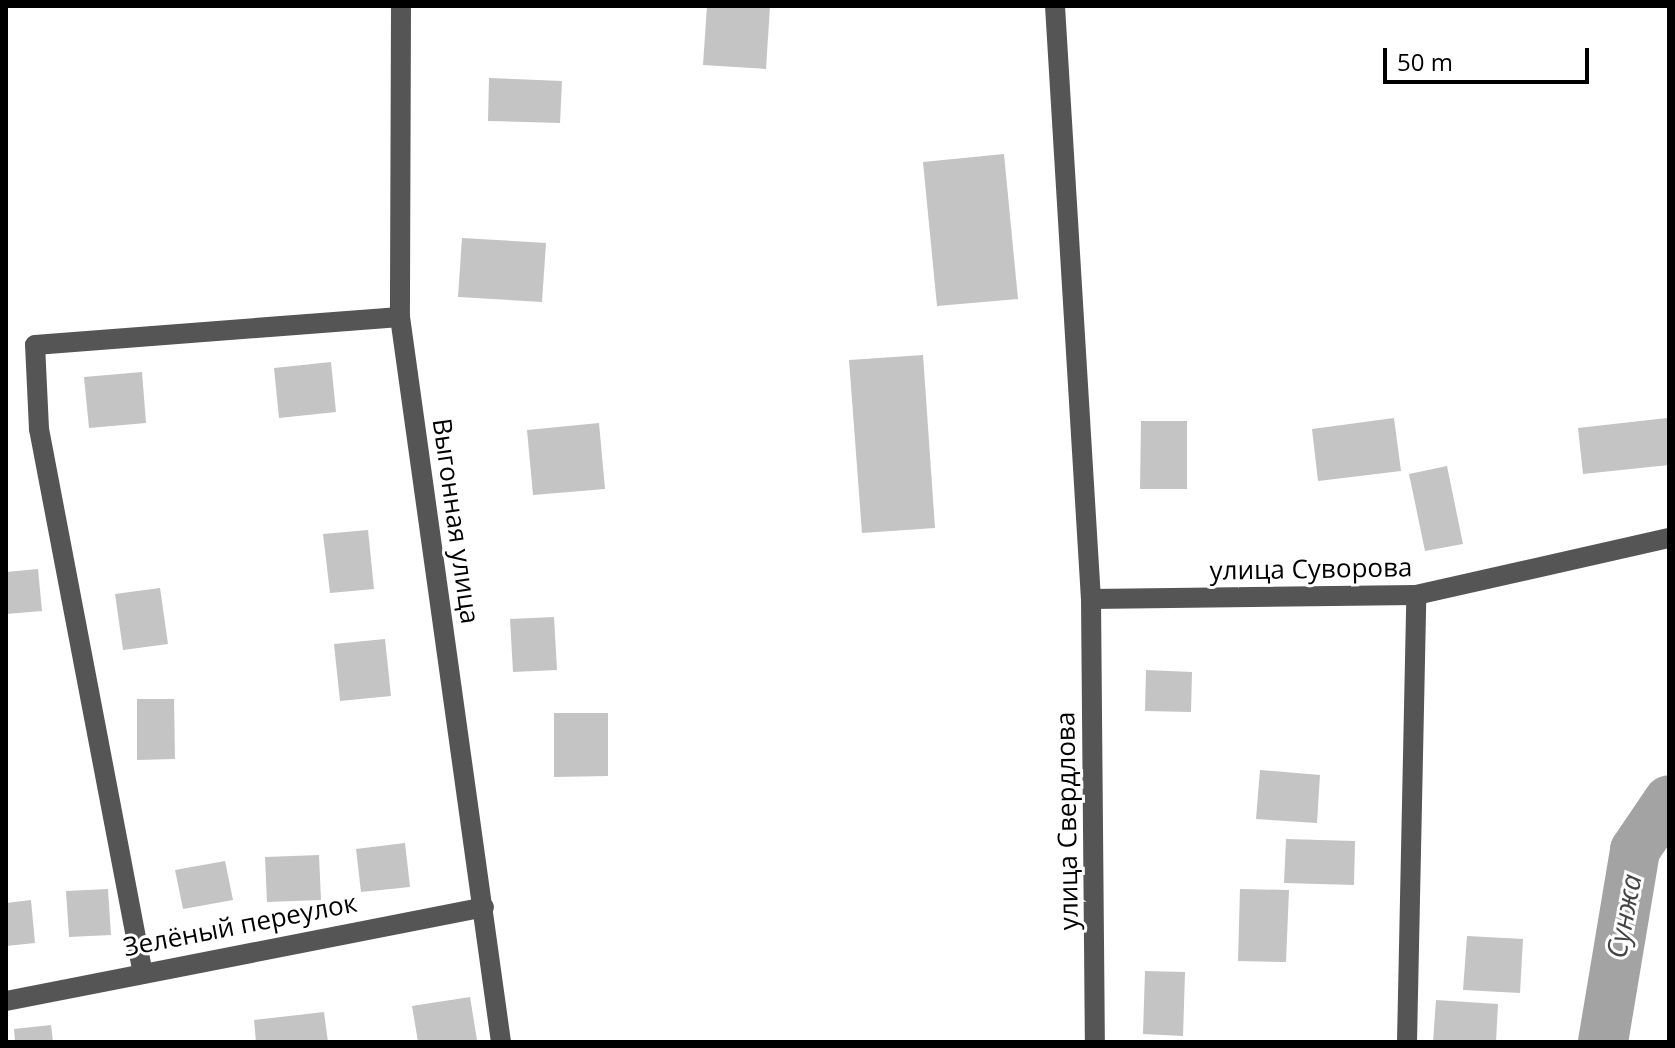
<!DOCTYPE html>
<meta charset="utf-8">
<style>
body{margin:0}
#map{position:relative;width:1675px;height:1048px;overflow:hidden;background:#fff;font-family:"Open Sans",sans-serif}
div>[style]{position:absolute}
[style*='--x']{left:calc(var(--x)*1px);top:calc(var(--y)*1px);width:calc(var(--w)*1px);rotate:calc(var(--a)*1deg)}
.river>*{height:50px;margin:-25px;padding:0 25px;transform-origin:25px;border-radius:25px;background:#a3a3a3}
.building>*{inset:0;background:#c4c4c4}
.minor>*{height:20px;margin:-10px;padding:0 10px;transform-origin:10px;border-radius:10px;background:#555}
span{translate:-50% -50%;white-space:nowrap;text-align:center;line-height:1.15;-webkit-text-stroke:6px #fff;paint-order:stroke}
.street-label{font-size:26px;color:#000}
.water-label{font-size:28px;color:#444;font-style:italic}
.frame{position:absolute;inset:0;border:8px solid #000;pointer-events:none}
.scale{position:absolute;left:1383px;top:48px;width:206px;height:36px;box-sizing:border-box;border:4px solid #000;border-top:0;padding-left:10px;font-size:24px;line-height:28px;white-space:nowrap;color:#000;-webkit-text-stroke:6px #fff;paint-order:stroke}
</style>
<div id="map">
<div class="river">
<i style="--x:1603;--y:1042;--w:195;--a:-80.5"></i>
<i style="--x:1635;--y:850;--w:60;--a:-55.8"></i>
</div>
<div class="building">
<i style="clip-path:polygon(707px 6px,770px 6px,766px 69px,703px 65px)"></i>
<i style="clip-path:polygon(489px 78px,562px 81px,560px 123px,488px 121px)"></i>
<i style="clip-path:polygon(1004px 154px,1018px 299px,937px 306px,923px 162px)"></i>
<i style="clip-path:polygon(462px 238px,546px 243px,542px 302px,458px 297px)"></i>
<i style="clip-path:polygon(923px 355px,935px 528px,862px 533px,849px 360px)"></i>
<i style="clip-path:polygon(331px 362px,336px 412px,279px 418px,274px 368px)"></i>
<i style="clip-path:polygon(142px 372px,146px 423px,89px 428px,84px 377px)"></i>
<i style="clip-path:polygon(1394px 418px,1401px 471px,1318px 481px,1312px 429px)"></i>
<i style="clip-path:polygon(1667px 418px,1669px 465px,1583px 474px,1578px 428px)"></i>
<i style="clip-path:polygon(1141px 421px,1187px 421px,1187px 489px,1140px 489px)"></i>
<i style="clip-path:polygon(599px 423px,605px 489px,533px 495px,527px 430px)"></i>
<i style="clip-path:polygon(1447px 466px,1463px 544px,1425px 551px,1409px 474px)"></i>
<i style="clip-path:polygon(368px 530px,374px 589px,330px 593px,323px 534px)"></i>
<i style="clip-path:polygon(38px 569px,42px 611px,6px 614px,6px 572px)"></i>
<i style="clip-path:polygon(160px 588px,168px 644px,123px 650px,115px 594px)"></i>
<i style="clip-path:polygon(554px 617px,557px 670px,513px 672px,510px 619px)"></i>
<i style="clip-path:polygon(385px 639px,391px 696px,340px 701px,334px 644px)"></i>
<i style="clip-path:polygon(1146px 670px,1192px 672px,1191px 712px,1145px 711px)"></i>
<i style="clip-path:polygon(137px 699px,174px 699px,175px 759px,137px 760px)"></i>
<i style="clip-path:polygon(554px 713px,608px 713px,608px 776px,554px 777px)"></i>
<i style="clip-path:polygon(1260px 770px,1320px 775px,1317px 823px,1256px 819px)"></i>
<i style="clip-path:polygon(1286px 839px,1355px 841px,1354px 885px,1284px 883px)"></i>
<i style="clip-path:polygon(405px 843px,410px 887px,361px 892px,356px 849px)"></i>
<i style="clip-path:polygon(319px 855px,321px 900px,267px 902px,265px 857px)"></i>
<i style="clip-path:polygon(225px 861px,233px 900px,183px 909px,175px 870px)"></i>
<i style="clip-path:polygon(108px 889px,111px 935px,69px 937px,66px 891px)"></i>
<i style="clip-path:polygon(1240px 889px,1289px 890px,1286px 962px,1238px 961px)"></i>
<i style="clip-path:polygon(31px 900px,35px 943px,6px 946px,6px 903px)"></i>
<i style="clip-path:polygon(1467px 936px,1523px 939px,1520px 993px,1463px 990px)"></i>
<i style="clip-path:polygon(1145px 971px,1185px 972px,1183px 1036px,1143px 1034px)"></i>
<i style="clip-path:polygon(470px 997px,477px 1040px,418px 1042px,412px 1006px)"></i>
<i style="clip-path:polygon(1436px 1000px,1498px 1004px,1496px 1042px,1433px 1042px)"></i>
<i style="clip-path:polygon(324px 1012px,328px 1042px,256px 1042px,254px 1020px)"></i>
<i style="clip-path:polygon(51px 1025px,53px 1042px,15px 1042px,14px 1029px)"></i>
</div>
<div class="minor">
<i style="--x:401;--y:6;--w:311;--a:90.2"></i>
<i style="--x:400;--y:317;--w:732;--a:82.07"></i>
<i style="--x:1055;--y:6;--w:594;--a:86.53"></i>
<i style="--x:1091;--y:599;--w:443;--a:89.5"></i>
<i style="--x:1091;--y:599;--w:325;--a:-0.7"></i>
<i style="--x:1416;--y:595;--w:259;--a:-12.7"></i>
<i style="--x:142;--y:969;--w:550;--a:-100.8"></i>
<i style="--x:39;--y:429;--w:84;--a:-92.7"></i>
<i style="--x:35;--y:345;--w:366;--a:-4.4"></i>
<i style="--x:6;--y:1001;--w:487;--a:-11.1"></i>
<i style="--x:1407;--y:1042;--w:447;--a:-88.8"></i>
</div>
<div class="street-label">
<span style="left:456px;top:521px;rotate:82deg">Выгонная улица</span>
<span style="left:1311px;top:569px;rotate:-1deg">улица Суворова</span>
<span style="left:1067px;top:821px;rotate:-91deg">улица Свердлова</span>
<span style="left:240px;top:925px;rotate:-11deg">Зелёный переулок</span>
</div>
<div class="water-label">
<span style="left:1623px;top:916px;rotate:-79deg">Сунжа</span>
</div>
<div class="frame"></div>
<div class="scale">50 m</div>
</div>
